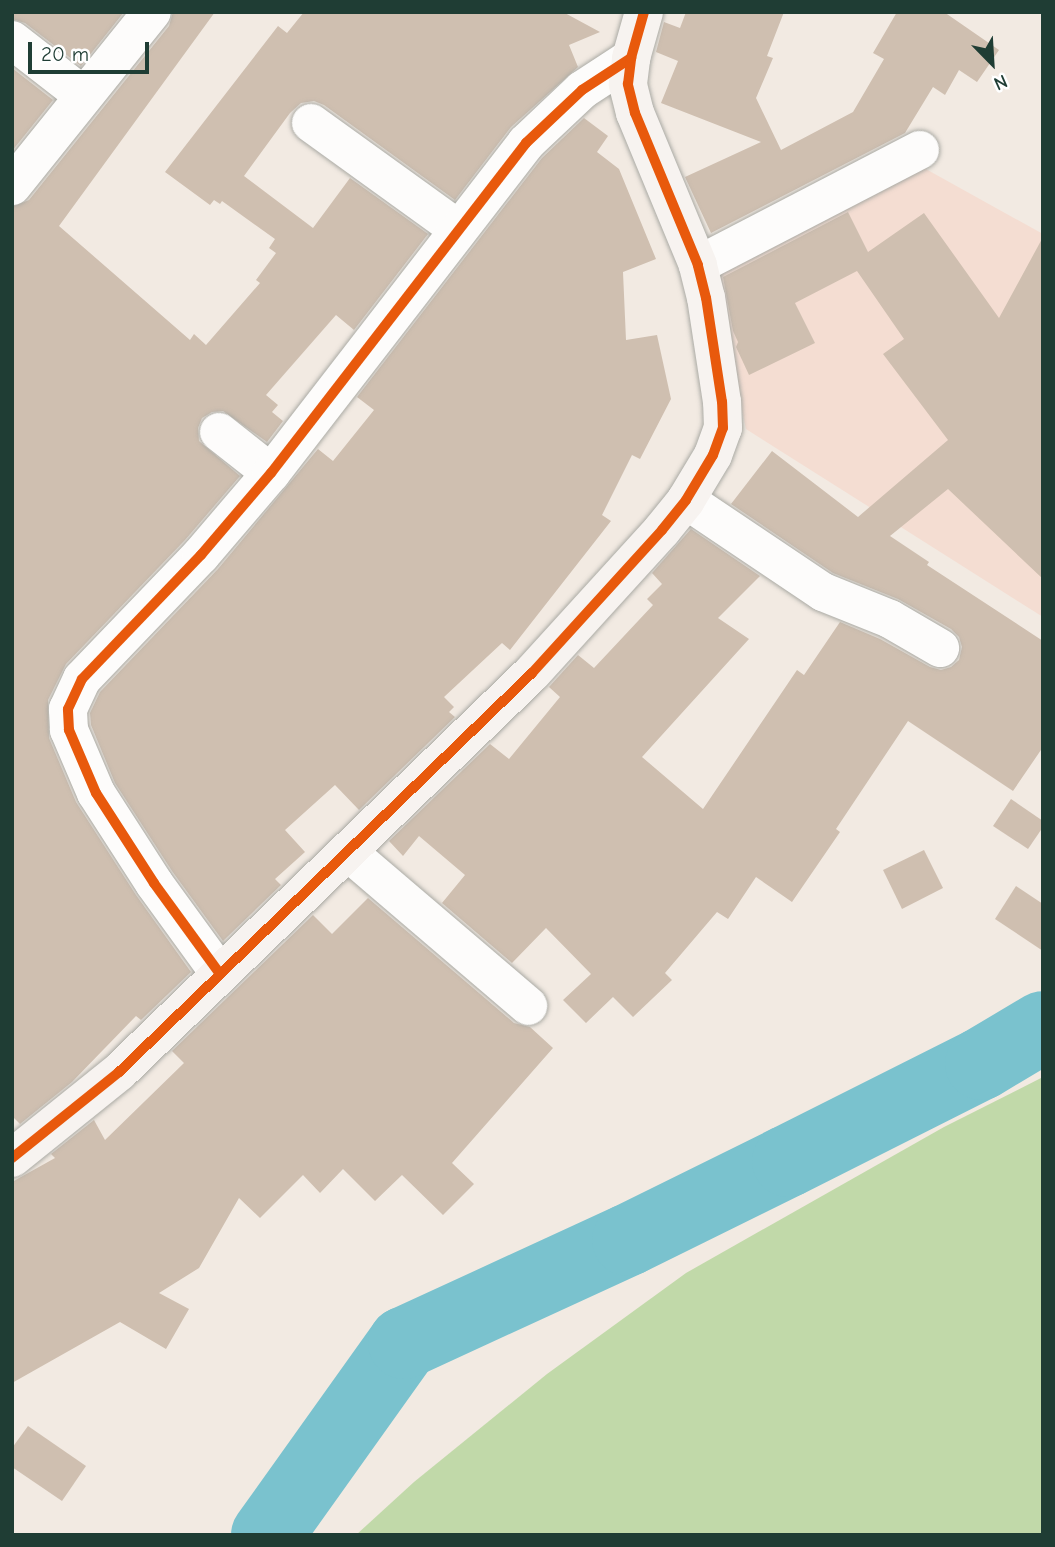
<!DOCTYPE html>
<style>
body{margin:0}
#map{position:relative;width:1055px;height:1547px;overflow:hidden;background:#f2eae2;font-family:"Comic Neue",sans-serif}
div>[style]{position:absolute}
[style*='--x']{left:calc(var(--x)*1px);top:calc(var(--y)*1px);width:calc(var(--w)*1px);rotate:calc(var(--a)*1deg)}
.built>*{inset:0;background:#f4ddd2}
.green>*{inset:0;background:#c1d9a9}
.river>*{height:72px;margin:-36px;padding:0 36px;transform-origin:36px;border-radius:36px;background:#7ac2ce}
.building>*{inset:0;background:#cfbfb0}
.roads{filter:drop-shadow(0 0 2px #aaaaa4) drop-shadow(0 0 2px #aaaaa4)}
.street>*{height:38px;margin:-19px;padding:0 19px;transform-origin:19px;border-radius:19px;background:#fdfcfb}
.secondary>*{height:38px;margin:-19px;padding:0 19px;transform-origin:19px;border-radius:19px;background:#f7f3f0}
.cycleway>*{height:10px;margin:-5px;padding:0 5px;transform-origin:5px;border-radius:5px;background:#e8590c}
span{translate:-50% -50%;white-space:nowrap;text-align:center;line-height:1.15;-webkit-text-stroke:5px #fff;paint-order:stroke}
.frame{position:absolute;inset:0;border:14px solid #1f3d34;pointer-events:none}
.north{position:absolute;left:957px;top:28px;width:70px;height:70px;-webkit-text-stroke:5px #fff;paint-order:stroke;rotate:156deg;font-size:19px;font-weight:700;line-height:28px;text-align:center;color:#1f3d34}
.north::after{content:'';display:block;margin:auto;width:24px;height:32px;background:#1f3d34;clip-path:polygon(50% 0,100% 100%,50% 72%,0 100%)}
.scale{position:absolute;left:28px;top:42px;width:121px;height:32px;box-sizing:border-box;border:4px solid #1f3d34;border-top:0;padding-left:9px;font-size:21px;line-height:24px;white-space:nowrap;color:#1f3d34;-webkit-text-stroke:5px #fff;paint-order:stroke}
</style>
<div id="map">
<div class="built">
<i style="clip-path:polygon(924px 168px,1043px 234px,1043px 617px,746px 429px,710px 265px)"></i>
</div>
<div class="green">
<i style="clip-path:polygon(1043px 1077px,1043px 1535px,356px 1535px,414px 1482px,547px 1374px,686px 1273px,944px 1127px)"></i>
</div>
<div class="river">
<i style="--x:267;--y:1535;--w:236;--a:-54.5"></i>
<i style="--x:404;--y:1343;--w:247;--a:-24.7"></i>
<i style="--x:628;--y:1240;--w:178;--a:-26.3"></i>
<i style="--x:788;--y:1161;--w:216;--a:-26.7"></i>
<i style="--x:981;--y:1064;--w:72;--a:-30.8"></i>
</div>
<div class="building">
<i style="clip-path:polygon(12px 12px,124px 12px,81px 66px,25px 23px,12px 19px)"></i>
<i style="clip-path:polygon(173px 12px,215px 12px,59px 226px,190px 340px,194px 334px,206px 345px,260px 283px,256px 280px,276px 253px,269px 248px,275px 239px,222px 201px,220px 204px,214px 200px,210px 205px,165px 172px,278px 26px,287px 33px,304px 12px,563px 12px,600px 32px,569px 45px,578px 67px,511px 127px,455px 200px,324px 105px,314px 101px,301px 103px,290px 113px,244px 176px,313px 228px,350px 178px,428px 234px,354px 330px,336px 315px,266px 395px,278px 405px,272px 412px,283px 421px,267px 442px,223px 411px,212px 412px,202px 418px,198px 428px,199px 441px,240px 476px,185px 540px,66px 664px,48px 700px,49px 738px,76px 802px,136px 895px,191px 972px,141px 1020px,136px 1016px,72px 1082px,20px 1124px,12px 1116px,12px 207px,29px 200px,169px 26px)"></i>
<i style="clip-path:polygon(686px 12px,784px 12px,767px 56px,773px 58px,756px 98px,781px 150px,853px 112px,884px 59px,873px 53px,897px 12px,944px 12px,999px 50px,977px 82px,959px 70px,945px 95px,933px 87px,905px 133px,711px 233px,685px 177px,761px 142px,661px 103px,678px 61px,656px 52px,664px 22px,680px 28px)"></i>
<i style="clip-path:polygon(12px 68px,53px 100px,12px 151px)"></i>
<i style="clip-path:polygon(584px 118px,608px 136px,597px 152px,619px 169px,656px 259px,623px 272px,626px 340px,657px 335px,671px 399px,640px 459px,632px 455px,602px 515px,611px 521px,510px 650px,502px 643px,444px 697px,454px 707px,449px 712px,455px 717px,359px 810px,335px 785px,285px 830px,305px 852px,275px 879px,281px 885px,223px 941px,172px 871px,115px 783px,91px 725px,90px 713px,100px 692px,218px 569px,318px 449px,333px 461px,374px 410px,357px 397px,542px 158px)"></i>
<i style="clip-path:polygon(848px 212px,868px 252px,924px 213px,999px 318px,1043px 237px,1043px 579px,948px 489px,890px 536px,929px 562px,927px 565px,1043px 641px,1043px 747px,1013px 791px,908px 721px,836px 829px,840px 832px,792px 902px,756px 877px,728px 919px,717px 912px,665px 973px,672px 980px,633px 1017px,613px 997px,586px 1023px,563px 1000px,591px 974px,546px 928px,512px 963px,442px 903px,465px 875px,419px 836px,403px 856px,389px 841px,490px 744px,509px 759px,560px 697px,549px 687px,578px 655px,594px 668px,653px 605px,647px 599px,662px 584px,652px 573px,691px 529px,760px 576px,718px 618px,749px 639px,642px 757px,703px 809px,797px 670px,804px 675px,840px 622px,880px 639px,930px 667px,941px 670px,951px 667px,959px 660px,962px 647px,959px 637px,951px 629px,898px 599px,833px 573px,731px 504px,772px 451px,858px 517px,948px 440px,883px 354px,904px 339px,857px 271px,795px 303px,815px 343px,749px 375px,736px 347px,738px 342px,733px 331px,723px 277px)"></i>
<i style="clip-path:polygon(1011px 799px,1043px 821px,1043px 827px,1028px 849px,993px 826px)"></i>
<i style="clip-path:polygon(924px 850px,943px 888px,902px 909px,883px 870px)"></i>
<i style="clip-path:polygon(1016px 886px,1043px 904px,1043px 951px,995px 919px)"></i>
<i style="clip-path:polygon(368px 898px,514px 1023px,530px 1027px,553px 1048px,452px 1163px,474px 1184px,443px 1215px,402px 1175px,375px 1201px,343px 1169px,320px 1193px,303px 1175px,260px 1218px,239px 1198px,199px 1268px,159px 1293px,189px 1309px,166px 1349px,120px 1322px,12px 1383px,12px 1182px,55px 1158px,51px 1154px,94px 1120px,105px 1140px,184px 1063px,172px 1051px,313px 915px,332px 934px)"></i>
<i style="clip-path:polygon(28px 1426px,86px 1466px,62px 1501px,12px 1467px,12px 1448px)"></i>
</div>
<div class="roads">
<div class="street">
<i style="--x:12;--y:40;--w:90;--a:37.8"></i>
<i style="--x:311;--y:123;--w:181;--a:35.8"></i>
<i style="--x:12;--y:186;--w:223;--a:-51.2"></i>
<i style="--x:698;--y:265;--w:250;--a:-27.4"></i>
<i style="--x:219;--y:432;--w:66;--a:38.3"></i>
<i style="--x:686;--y:500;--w:165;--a:33.9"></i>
<i style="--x:823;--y:592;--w:72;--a:21.9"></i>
<i style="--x:890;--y:619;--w:58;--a:30.1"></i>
<i style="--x:348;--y:852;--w:237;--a:40.5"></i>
<i style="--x:220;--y:974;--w:112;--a:-126"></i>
<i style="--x:154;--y:883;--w:107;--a:-122.8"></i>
<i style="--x:96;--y:793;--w:69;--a:-113.2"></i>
<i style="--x:69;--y:730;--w:21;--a:-93"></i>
<i style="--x:68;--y:709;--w:33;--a:-65"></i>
<i style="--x:82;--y:679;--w:172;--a:-46.2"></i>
<i style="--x:201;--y:555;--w:108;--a:-49.5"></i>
<i style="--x:271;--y:473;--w:417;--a:-52.3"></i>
<i style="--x:526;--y:143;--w:77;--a:-43.4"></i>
<i style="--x:582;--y:90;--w:59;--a:-33.1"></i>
</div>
<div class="secondary">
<i style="--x:12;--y:1158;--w:137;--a:-38.8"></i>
<i style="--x:119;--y:1072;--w:574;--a:-44.01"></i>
<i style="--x:532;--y:673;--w:193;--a:-47.7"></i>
<i style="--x:662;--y:530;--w:38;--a:-51"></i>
<i style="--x:686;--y:500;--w:52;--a:-59"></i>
<i style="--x:713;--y:455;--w:29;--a:-70"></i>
<i style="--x:723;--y:428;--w:26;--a:-92"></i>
<i style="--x:722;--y:402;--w:105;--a:-98.7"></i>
<i style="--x:706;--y:298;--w:34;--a:-104"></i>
<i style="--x:698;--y:265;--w:165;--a:-112.5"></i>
<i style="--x:635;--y:113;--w:30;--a:-104"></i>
<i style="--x:628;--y:84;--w:26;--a:-83"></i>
<i style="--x:631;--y:58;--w:48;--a:-74.2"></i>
</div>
</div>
<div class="cycleway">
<i style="--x:220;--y:974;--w:112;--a:-126"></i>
<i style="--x:154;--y:883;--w:107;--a:-122.8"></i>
<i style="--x:96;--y:793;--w:69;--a:-113.2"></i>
<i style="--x:69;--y:730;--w:21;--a:-93"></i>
<i style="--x:68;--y:709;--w:33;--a:-65"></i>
<i style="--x:82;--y:679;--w:172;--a:-46.2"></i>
<i style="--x:201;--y:555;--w:108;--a:-49.5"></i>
<i style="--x:271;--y:473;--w:417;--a:-52.3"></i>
<i style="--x:526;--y:143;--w:77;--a:-43.4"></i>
<i style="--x:582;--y:90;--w:59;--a:-33.1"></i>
<i style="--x:12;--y:1158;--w:137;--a:-38.8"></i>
<i style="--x:119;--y:1072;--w:574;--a:-44.01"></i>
<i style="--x:532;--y:673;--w:193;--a:-47.7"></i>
<i style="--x:662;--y:530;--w:38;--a:-51"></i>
<i style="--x:686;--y:500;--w:52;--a:-59"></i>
<i style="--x:713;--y:455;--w:29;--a:-70"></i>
<i style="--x:723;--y:428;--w:26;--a:-92"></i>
<i style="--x:722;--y:402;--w:105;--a:-98.7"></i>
<i style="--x:706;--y:298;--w:34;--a:-104"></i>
<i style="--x:698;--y:265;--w:165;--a:-112.5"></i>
<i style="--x:635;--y:113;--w:30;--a:-104"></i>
<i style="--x:628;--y:84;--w:26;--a:-83"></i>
<i style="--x:631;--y:58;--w:48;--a:-74.2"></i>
</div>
<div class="frame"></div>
<div class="north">N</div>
<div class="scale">20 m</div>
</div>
